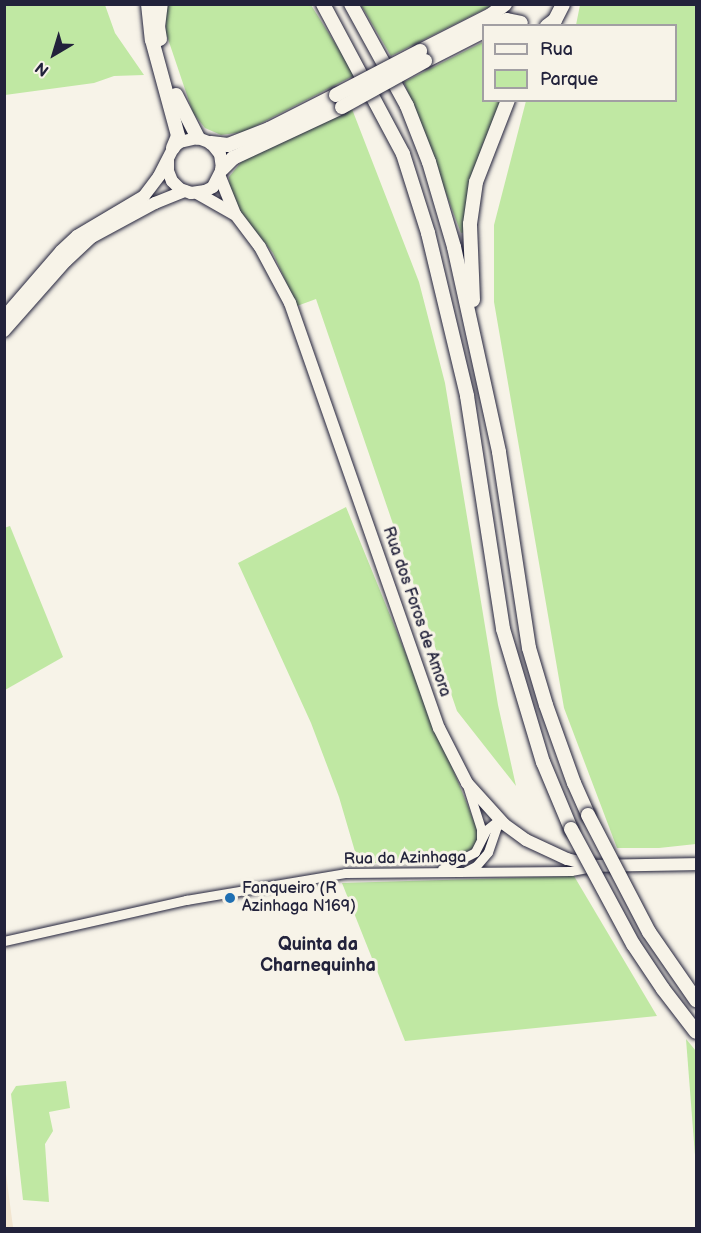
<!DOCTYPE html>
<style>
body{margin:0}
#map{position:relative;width:701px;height:1233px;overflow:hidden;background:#f7f3e8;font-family:"Balsamiq Sans",sans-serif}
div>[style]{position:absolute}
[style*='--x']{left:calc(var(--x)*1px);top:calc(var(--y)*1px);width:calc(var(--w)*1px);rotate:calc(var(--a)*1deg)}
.built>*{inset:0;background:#f2e5d0}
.green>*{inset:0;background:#c0e8a3}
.roads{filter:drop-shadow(0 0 2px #22223b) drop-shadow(0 0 2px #22223b)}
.minor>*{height:9px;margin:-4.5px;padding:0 4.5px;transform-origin:4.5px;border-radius:4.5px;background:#f7f3e8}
.major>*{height:12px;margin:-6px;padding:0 6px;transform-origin:6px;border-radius:6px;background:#f7f3e8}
.highway>*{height:14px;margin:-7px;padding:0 7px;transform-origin:7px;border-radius:7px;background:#f7f3e8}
.bridges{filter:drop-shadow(0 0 2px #22223b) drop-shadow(0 0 2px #22223b)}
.highway-bridge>*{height:14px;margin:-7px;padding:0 7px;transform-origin:7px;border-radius:7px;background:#f7f3e8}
.dots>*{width:16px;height:16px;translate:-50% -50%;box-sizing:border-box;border:3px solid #f7f3e8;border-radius:50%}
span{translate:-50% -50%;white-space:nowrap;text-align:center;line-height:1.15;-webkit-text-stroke:6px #f7f3e8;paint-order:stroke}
.street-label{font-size:16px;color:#22223b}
.poi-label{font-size:16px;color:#22223b}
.left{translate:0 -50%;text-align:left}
.neighbourhood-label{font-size:18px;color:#22223b;font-weight:700}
.frame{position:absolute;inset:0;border:6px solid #22223b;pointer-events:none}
.legend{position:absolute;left:482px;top:24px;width:195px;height:78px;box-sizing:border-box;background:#f7f3e8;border:2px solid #a29fa3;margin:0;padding:8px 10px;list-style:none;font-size:18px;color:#22223b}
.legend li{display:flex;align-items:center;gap:12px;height:30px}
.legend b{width:30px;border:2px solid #a29fa3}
.north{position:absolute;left:24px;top:24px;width:60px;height:60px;-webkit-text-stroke:4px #f7f3e8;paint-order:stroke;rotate:218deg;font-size:16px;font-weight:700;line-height:24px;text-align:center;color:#22223b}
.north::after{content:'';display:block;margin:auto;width:21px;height:27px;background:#22223b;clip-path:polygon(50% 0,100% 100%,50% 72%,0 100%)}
</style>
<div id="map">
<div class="built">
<i style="clip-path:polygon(4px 1159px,13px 1227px,13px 1228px,5px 1228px)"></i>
</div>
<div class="green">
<i style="clip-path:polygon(5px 4px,105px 5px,115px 33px,144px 75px,114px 76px,94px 83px,5px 95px)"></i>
<i style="clip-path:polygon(166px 5px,311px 5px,355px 75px,244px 132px,221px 135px,205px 128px,193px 113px,166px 33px)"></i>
<i style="clip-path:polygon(361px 5px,493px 5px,391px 56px)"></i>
<i style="clip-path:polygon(580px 5px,696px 5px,696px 844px,659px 848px,617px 848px,564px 708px,494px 302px,494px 225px,526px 101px,676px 100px,676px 26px,576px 25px)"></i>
<i style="clip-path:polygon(483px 42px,484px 100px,502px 101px,483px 144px,473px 174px,465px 232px,461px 233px,404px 82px)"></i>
<i style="clip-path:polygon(352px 109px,419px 282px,445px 383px,498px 705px,516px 786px,457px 711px,316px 299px,297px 306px,273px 253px,230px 199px,229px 177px,242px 161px)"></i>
<i style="clip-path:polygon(346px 507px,476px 826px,478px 836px,474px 848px,445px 863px,366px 863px,356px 855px,339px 797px,311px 723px,238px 563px)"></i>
<i style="clip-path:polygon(10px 526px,63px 657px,5px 690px,4px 528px)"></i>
<i style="clip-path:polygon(574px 876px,657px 1016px,405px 1041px,342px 883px)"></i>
<i style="clip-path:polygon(686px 1039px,696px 1051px,696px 1168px)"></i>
<i style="clip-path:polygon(66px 1081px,70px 1108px,49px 1112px,53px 1131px,45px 1144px,49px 1202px,23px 1200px,11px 1094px,16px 1086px)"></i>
</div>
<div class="roads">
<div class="minor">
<i style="--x:467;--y:785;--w:46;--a:72.3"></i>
<i style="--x:481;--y:829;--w:9;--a:90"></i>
<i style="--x:442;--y:869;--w:37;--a:-27"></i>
<i style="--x:475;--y:852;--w:25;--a:-63"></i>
<i style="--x:486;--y:830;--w:16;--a:-38"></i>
<i style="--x:466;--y:871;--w:11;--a:-27"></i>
<i style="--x:476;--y:866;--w:18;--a:-49"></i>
<i style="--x:488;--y:852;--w:34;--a:-71"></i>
<i style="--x:4;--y:941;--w:187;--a:-12.7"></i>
<i style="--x:186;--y:900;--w:161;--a:-9.6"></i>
<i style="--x:345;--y:873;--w:226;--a:-0.5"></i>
<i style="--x:571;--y:871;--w:22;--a:-10"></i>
</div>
<div class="major">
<i style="--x:220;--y:177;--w:40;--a:68"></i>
<i style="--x:235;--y:214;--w:41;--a:52.9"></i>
<i style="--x:260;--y:247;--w:64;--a:61.8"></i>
<i style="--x:290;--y:303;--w:450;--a:70.7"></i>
<i style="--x:439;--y:728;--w:62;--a:63"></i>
<i style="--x:467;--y:783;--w:55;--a:47.9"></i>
<i style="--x:504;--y:824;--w:27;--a:36"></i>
<i style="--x:526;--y:840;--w:45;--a:24.9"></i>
<i style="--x:567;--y:859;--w:29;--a:14"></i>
<i style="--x:595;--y:866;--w:101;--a:-1.1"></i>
<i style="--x:197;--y:193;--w:43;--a:29.6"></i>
<i style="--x:4;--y:317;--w:87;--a:-49.2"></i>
<i style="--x:61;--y:251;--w:22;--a:-43"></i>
<i style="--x:77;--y:236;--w:78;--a:-30.8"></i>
<i style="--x:144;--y:196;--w:25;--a:-53"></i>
<i style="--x:159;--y:176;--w:31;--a:-63"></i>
<i style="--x:173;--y:148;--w:9;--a:-41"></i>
<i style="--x:180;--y:142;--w:18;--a:-13"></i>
<i style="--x:198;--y:138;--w:14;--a:21"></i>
<i style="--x:211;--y:143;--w:14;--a:51"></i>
<i style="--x:220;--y:154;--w:15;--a:82"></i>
<i style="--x:222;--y:169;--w:20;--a:117"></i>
<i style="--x:213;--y:187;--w:9;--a:153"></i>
<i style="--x:205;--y:191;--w:14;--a:172"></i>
<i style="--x:191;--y:193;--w:12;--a:-160"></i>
<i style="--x:180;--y:189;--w:11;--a:-135"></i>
<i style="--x:172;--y:181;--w:11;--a:-112"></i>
<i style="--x:168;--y:171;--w:11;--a:-90"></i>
<i style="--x:4;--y:331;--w:94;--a:-48.5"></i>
<i style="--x:66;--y:261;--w:35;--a:-43"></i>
<i style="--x:92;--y:237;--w:72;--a:-28.4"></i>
<i style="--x:155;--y:203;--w:32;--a:-22"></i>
</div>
<div class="highway">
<i style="--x:148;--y:4;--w:36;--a:84"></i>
<i style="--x:152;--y:40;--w:99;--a:74.8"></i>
<i style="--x:178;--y:136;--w:13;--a:113"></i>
<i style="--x:323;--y:4;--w:170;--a:61.9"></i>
<i style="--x:403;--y:154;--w:83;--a:72.4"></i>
<i style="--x:428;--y:233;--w:168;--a:76.5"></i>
<i style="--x:467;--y:396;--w:236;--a:81.2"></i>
<i style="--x:503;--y:629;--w:139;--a:73.3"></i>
<i style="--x:543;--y:762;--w:73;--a:67.3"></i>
<i style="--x:351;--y:4;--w:116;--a:61.2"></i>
<i style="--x:407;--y:106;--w:60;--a:68.6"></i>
<i style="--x:429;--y:162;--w:89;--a:73.6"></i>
<i style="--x:454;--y:247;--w:210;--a:77.6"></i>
<i style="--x:499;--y:452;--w:198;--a:81.3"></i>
<i style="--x:529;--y:648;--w:59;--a:73.4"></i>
<i style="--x:546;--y:705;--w:83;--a:70.3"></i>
<i style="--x:574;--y:783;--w:35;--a:66"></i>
<i style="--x:493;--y:26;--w:15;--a:-23"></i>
<i style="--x:507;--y:20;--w:14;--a:12"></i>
<i style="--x:547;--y:26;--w:10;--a:-37"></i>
<i style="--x:555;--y:20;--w:18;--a:-63"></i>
<i style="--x:160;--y:39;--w:12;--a:-99"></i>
<i style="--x:158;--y:27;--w:23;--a:-83"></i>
<i style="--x:420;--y:51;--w:80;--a:-26.9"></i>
<i style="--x:491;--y:15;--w:18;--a:-38"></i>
<i style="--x:425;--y:61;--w:66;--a:-27"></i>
<i style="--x:176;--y:95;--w:48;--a:62.9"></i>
<i style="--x:211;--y:143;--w:17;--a:7"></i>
<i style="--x:228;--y:145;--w:44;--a:-21.3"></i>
<i style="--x:269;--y:129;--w:75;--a:-26.9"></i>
<i style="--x:222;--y:169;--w:16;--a:-45"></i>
<i style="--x:233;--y:158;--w:120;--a:-25.1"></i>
<i style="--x:473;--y:300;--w:76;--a:-92.3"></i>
<i style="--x:470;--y:224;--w:42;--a:-81.9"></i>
<i style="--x:476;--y:182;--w:88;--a:-68.7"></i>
</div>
</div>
<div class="bridges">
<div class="highway-bridge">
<i style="--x:336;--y:95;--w:95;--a:-27.6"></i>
<i style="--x:342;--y:107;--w:95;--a:-29"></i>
<i style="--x:588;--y:815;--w:132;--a:62.5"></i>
<i style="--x:649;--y:932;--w:83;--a:55.3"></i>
<i style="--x:571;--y:829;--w:131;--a:61.7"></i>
<i style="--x:633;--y:944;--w:54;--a:56.3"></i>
<i style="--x:663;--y:989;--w:54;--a:52.5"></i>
</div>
</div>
<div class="dots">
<i style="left:230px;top:898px;background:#1f6fb2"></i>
</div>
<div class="street-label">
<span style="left:416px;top:612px;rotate:71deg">Rua dos Foros de Amora</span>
<span style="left:405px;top:859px;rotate:-1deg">Rua da Azinhaga</span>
</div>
<div class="poi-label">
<span class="left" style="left:242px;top:898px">Fanqueiro (R<br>Azinhaga N169)</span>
</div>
<div class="neighbourhood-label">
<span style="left:318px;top:956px">Quinta da<br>Charnequinha</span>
</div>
<div class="frame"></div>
<ul class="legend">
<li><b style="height:8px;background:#f7f3e8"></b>Rua</li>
<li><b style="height:16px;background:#c0e8a3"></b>Parque</li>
</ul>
<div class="north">N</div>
</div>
